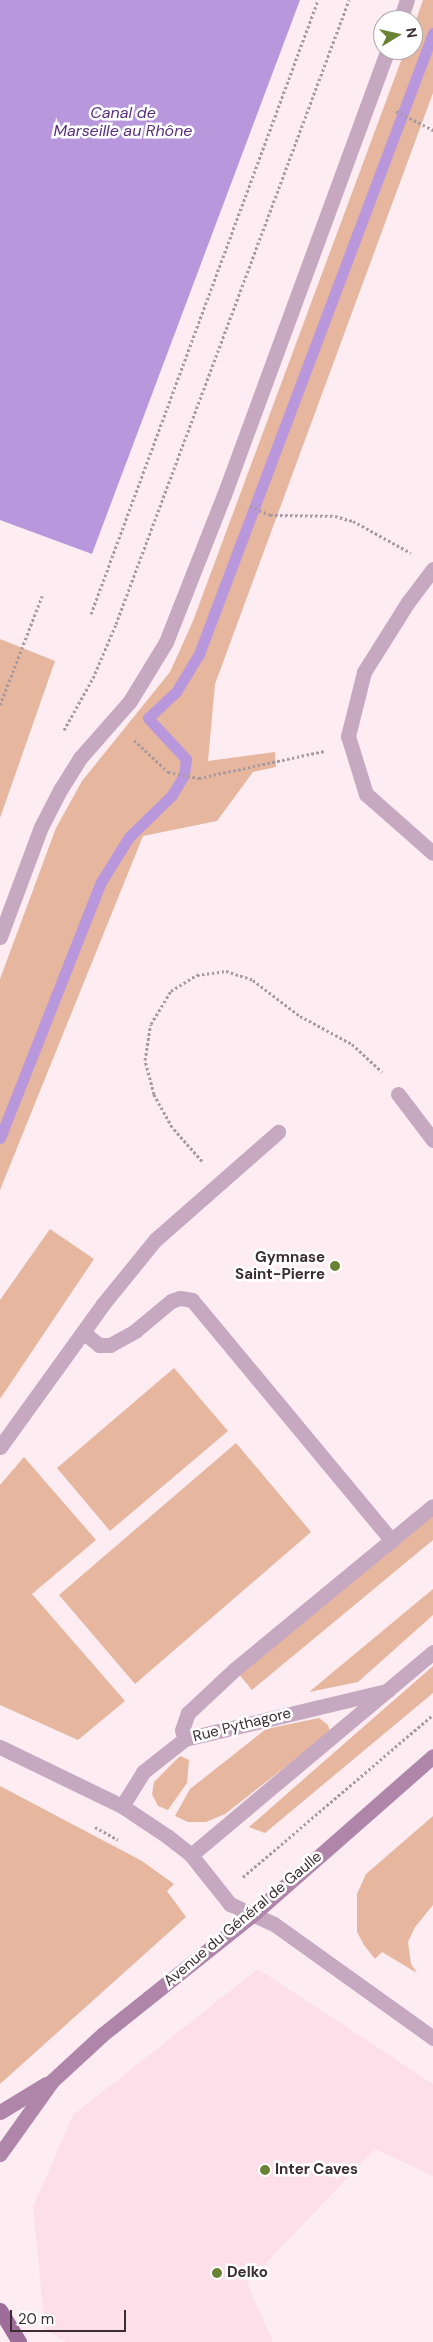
<!DOCTYPE html>
<meta charset="utf-8">
<style>
body{margin:0}
#map{position:relative;width:433px;height:2342px;overflow:hidden;background:#fdedf2;font-family:"DM Sans",sans-serif}
div>[style]{position:absolute}
[style*='--x']{left:calc(var(--x)*1px);top:calc(var(--y)*1px);width:calc(var(--w)*1px);rotate:calc(var(--a)*1deg)}
.built>*{inset:0;background:#fcdfe9}
.green>*{inset:0;background:#e6b69f}
.water>*{inset:0;background:#b897dc}
.stream>*{height:11px;margin:-5.5px;padding:0 5.5px;transform-origin:5.5px;border-radius:5.5px;background:#b897dc}
.path>*{height:3px;margin-top:-1.5px;transform-origin:0;background:repeating-linear-gradient(90deg,#a99a9f 0 2.5px,transparent 0 5px)}
.lane>*{height:15px;margin:-7.5px;padding:0 7.5px;transform-origin:7.5px;border-radius:7.5px;background:#c6a9c1}
.street>*{height:15px;margin:-7.5px;padding:0 7.5px;transform-origin:7.5px;border-radius:7.5px;background:#c6a9c1}
.secondary>*{height:15px;margin:-7.5px;padding:0 7.5px;transform-origin:7.5px;border-radius:7.5px;background:#af86a9}
.primary>*{height:15px;margin:-7.5px;padding:0 7.5px;transform-origin:7.5px;border-radius:7.5px;background:#9e6c98}
.dots>*{width:14px;height:14px;translate:-50% -50%;box-sizing:border-box;border:2px solid #fff;border-radius:50%}
span{translate:-50% -50%;white-space:nowrap;text-align:center;line-height:1.15;-webkit-text-stroke:5px #fff;paint-order:stroke}
.poi-label{font-size:15px;color:#3b2d31;font-weight:700}
.right{translate:-100% -50%;text-align:right}
.left{translate:0 -50%;text-align:left}
.street-label{font-size:15px;color:#3b2d31}
.water-label{font-size:16px;color:#592e7f;font-style:italic}
.north{position:absolute;left:373px;top:10px;width:50px;height:50px;box-sizing:border-box;background:#fff;border:1px solid #b1abad;border-radius:50%;rotate:81deg;font-size:14px;font-weight:700;line-height:20px;text-align:center;color:#3b2d31}
.north::after{content:'';display:block;margin:auto;width:18px;height:22px;background:#6a8234;clip-path:polygon(50% 0,100% 100%,50% 72%,0 100%)}
.scale{position:absolute;left:10px;top:2310px;width:116px;height:22px;box-sizing:border-box;border:2px solid #3b2d31;border-top:0;padding-left:6px;font-size:15px;line-height:18px;white-space:nowrap;color:#3b2d31;-webkit-text-stroke:4px #fff;paint-order:stroke}
</style>
<div id="map">
<div class="built">
<i style="clip-path:polygon(258px 1969px,433px 2084px,433px 2176px,375px 2149px,247px 2283px,273px 2342px,66px 2342px,45px 2329px,33px 2207px,73px 2115px)"></i>
</div>
<div class="green">
<i style="clip-path:polygon(423px 0,433px 0,433px 93px,215px 684px,208px 761px,275px 752px,276px 767px,253px 772px,217px 821px,143px 836px,0 1190px,0 979px,56px 828px,82px 781px,170px 672px,193px 621px,405px 50px,413px 50px,413px 28px)"></i>
<i style="clip-path:polygon(0 639px,55px 661px,0 818px)"></i>
<i style="clip-path:polygon(50px 1229px,94px 1259px,0 1399px,0 1300px)"></i>
<i style="clip-path:polygon(174px 1368px,228px 1431px,110px 1531px,57px 1468px)"></i>
<i style="clip-path:polygon(236px 1443px,311px 1532px,135px 1684px,59px 1595px)"></i>
<i style="clip-path:polygon(24px 1457px,96px 1540px,32px 1594px,125px 1701px,78px 1740px,0 1705px,0 1485px)"></i>
<i style="clip-path:polygon(433px 1509px,433px 1540px,252px 1690px,237px 1672px)"></i>
<i style="clip-path:polygon(433px 1589px,433px 1615px,358px 1682px,309px 1692px)"></i>
<i style="clip-path:polygon(433px 1666px,433px 1693px,265px 1833px,249px 1827px)"></i>
<i style="clip-path:polygon(319px 1718px,328px 1725px,330px 1732px,225px 1814px,206px 1822px,188px 1822px,175px 1816px,190px 1789px,266px 1729px)"></i>
<i style="clip-path:polygon(180px 1756px,189px 1760px,187px 1783px,168px 1810px,158px 1806px,152px 1794px,154px 1782px)"></i>
<i style="clip-path:polygon(0 1786px,142px 1861px,174px 1884px,167px 1891px,186px 1917px,0 2084px)"></i>
<i style="clip-path:polygon(433px 1816px,433px 1905px,415px 1927px,408px 1942px,411px 1964px,417px 1973px,382px 1952px,375px 1959px,364px 1945px,357px 1932px,357px 1894px,366px 1874px)"></i>
</div>
<div class="water">
<i style="clip-path:polygon(0 0,300px 0,92px 554px,0 520px)"></i>
</div>
<div class="stream">
<i style="--x:0;--y:1138;--w:275;--a:-68.5"></i>
<i style="--x:101;--y:882;--w:53;--a:-58.1"></i>
<i style="--x:129;--y:837;--w:60;--a:-44.3"></i>
<i style="--x:172;--y:795;--w:23;--a:-59"></i>
<i style="--x:184;--y:775;--w:16;--a:-83"></i>
<i style="--x:186;--y:759;--w:56;--a:-132.8"></i>
<i style="--x:148;--y:718;--w:38;--a:-43"></i>
<i style="--x:176;--y:692;--w:44;--a:-58.8"></i>
<i style="--x:199;--y:654;--w:664;--a:-69.35"></i>
</div>
<div class="path">
<i style="--x:396;--y:111;--w:42;--a:27.2"></i>
<i style="--x:250;--y:506;--w:22;--a:24"></i>
<i style="--x:270;--y:515;--w:65;--a:0.9"></i>
<i style="--x:335;--y:516;--w:19;--a:16"></i>
<i style="--x:353;--y:521;--w:66;--a:28.9"></i>
<i style="--x:91;--y:614;--w:655;--a:-69.71"></i>
<i style="--x:0;--y:705;--w:117;--a:-68.9"></i>
<i style="--x:64;--y:730;--w:60;--a:-60.9"></i>
<i style="--x:93;--y:678;--w:59;--a:-66.9"></i>
<i style="--x:116;--y:624;--w:666;--a:-69.52"></i>
<i style="--x:134;--y:740;--w:47;--a:43.3"></i>
<i style="--x:168;--y:772;--w:32;--a:11"></i>
<i style="--x:199;--y:778;--w:128;--a:-12.2"></i>
<i style="--x:202;--y:1161;--w:45;--a:-131.4"></i>
<i style="--x:172;--y:1127;--w:38;--a:-119"></i>
<i style="--x:154;--y:1094;--w:35;--a:-105"></i>
<i style="--x:145;--y:1060;--w:36;--a:-81"></i>
<i style="--x:151;--y:1024;--w:39;--a:-59"></i>
<i style="--x:171;--y:991;--w:31;--a:-32"></i>
<i style="--x:197;--y:975;--w:29;--a:-8"></i>
<i style="--x:226;--y:971;--w:28;--a:18"></i>
<i style="--x:253;--y:980;--w:59;--a:37.5"></i>
<i style="--x:300;--y:1016;--w:59;--a:28.3"></i>
<i style="--x:352;--y:1044;--w:41;--a:43"></i>
<i style="--x:95;--y:1827;--w:26;--a:29"></i>
<i style="--x:243;--y:1877;--w:250;--a:-40.5"></i>
</div>
<div class="lane">
<i style="--x:398;--y:1094;--w:58;--a:52.7"></i>
<i style="--x:83;--y:1332;--w:21;--a:39"></i>
<i style="--x:99;--y:1345;--w:11;--a:0"></i>
<i style="--x:110;--y:1345;--w:29;--a:-29"></i>
<i style="--x:135;--y:1331;--w:47;--a:-39.8"></i>
<i style="--x:171;--y:1301;--w:9;--a:-18"></i>
<i style="--x:180;--y:1298;--w:12;--a:9"></i>
<i style="--x:192;--y:1300;--w:313;--a:50.3"></i>
<i style="--x:0;--y:1447;--w:176;--a:-54.2"></i>
<i style="--x:103;--y:1304;--w:82;--a:-50.9"></i>
<i style="--x:155;--y:1240;--w:164;--a:-41.3"></i>
<i style="--x:185;--y:1739;--w:9;--a:-108"></i>
<i style="--x:182;--y:1730;--w:18;--a:-71"></i>
<i style="--x:188;--y:1713;--w:64;--a:-43.1"></i>
<i style="--x:235;--y:1669;--w:256;--a:-39.5"></i>
</div>
<div class="street">
<i style="--x:400;--y:20;--w:21;--a:-71"></i>
<i style="--x:433;--y:569;--w:41;--a:127.1"></i>
<i style="--x:408;--y:602;--w:83;--a:122.2"></i>
<i style="--x:364;--y:672;--w:66;--a:104"></i>
<i style="--x:348;--y:736;--w:61;--a:72.8"></i>
<i style="--x:366;--y:794;--w:89;--a:41.4"></i>
<i style="--x:0;--y:937;--w:117;--a:-69.6"></i>
<i style="--x:41;--y:827;--w:42;--a:-62.8"></i>
<i style="--x:60;--y:790;--w:38;--a:-58"></i>
<i style="--x:80;--y:758;--w:76;--a:-48.7"></i>
<i style="--x:130;--y:701;--w:69;--a:-58.6"></i>
<i style="--x:166;--y:642;--w:158;--a:-68.5"></i>
<i style="--x:224;--y:495;--w:474;--a:-69.8"></i>
<i style="--x:0;--y:1747;--w:136;--a:25.8"></i>
<i style="--x:122;--y:1806;--w:54;--a:33.7"></i>
<i style="--x:167;--y:1836;--w:31;--a:38"></i>
<i style="--x:191;--y:1855;--w:63;--a:51.5"></i>
<i style="--x:230;--y:1904;--w:48;--a:24.4"></i>
<i style="--x:274;--y:1924;--w:196;--a:35.6"></i>
<i style="--x:122;--y:1806;--w:40;--a:-58"></i>
<i style="--x:143;--y:1772;--w:53;--a:-38.2"></i>
<i style="--x:185;--y:1739;--w:208;--a:-13.4"></i>
<i style="--x:191;--y:1855;--w:316;--a:-40"></i>
</div>
<div class="secondary">
<i style="--x:0;--y:2112;--w:54;--a:-31.3"></i>
<i style="--x:0;--y:2154;--w:90;--a:-54.5"></i>
<i style="--x:52;--y:2081;--w:69;--a:-42.7"></i>
<i style="--x:103;--y:2034;--w:189;--a:-38.6"></i>
<i style="--x:251;--y:1916;--w:242;--a:-41.3"></i>
</div>
<div class="primary">
<i style="--x:0;--y:2310;--w:37;--a:59"></i>
</div>
<div class="dots">
<i style="left:335px;top:1266px;background:#6a8234"></i>
<i style="left:265px;top:2170px;background:#6a8234"></i>
<i style="left:217px;top:2273px;background:#6a8234"></i>
</div>
<div class="poi-label">
<span class="right" style="left:325px;top:1266px">Gymnase<br>Saint-Pierre</span>
<span class="left" style="left:275px;top:2170px">Inter Caves</span>
<span class="left" style="left:227px;top:2273px">Delko</span>
</div>
<div class="street-label">
<span style="left:242px;top:1725px;rotate:-14deg">Rue Pythagore</span>
<span style="left:243px;top:1919px;rotate:-40deg">Avenue du Général de Gaulle</span>
</div>
<div class="water-label">
<span style="left:123px;top:122px">Canal de<br>Marseille au Rhône</span>
</div>
<div class="north">N</div>
<div class="scale">20 m</div>
</div>
